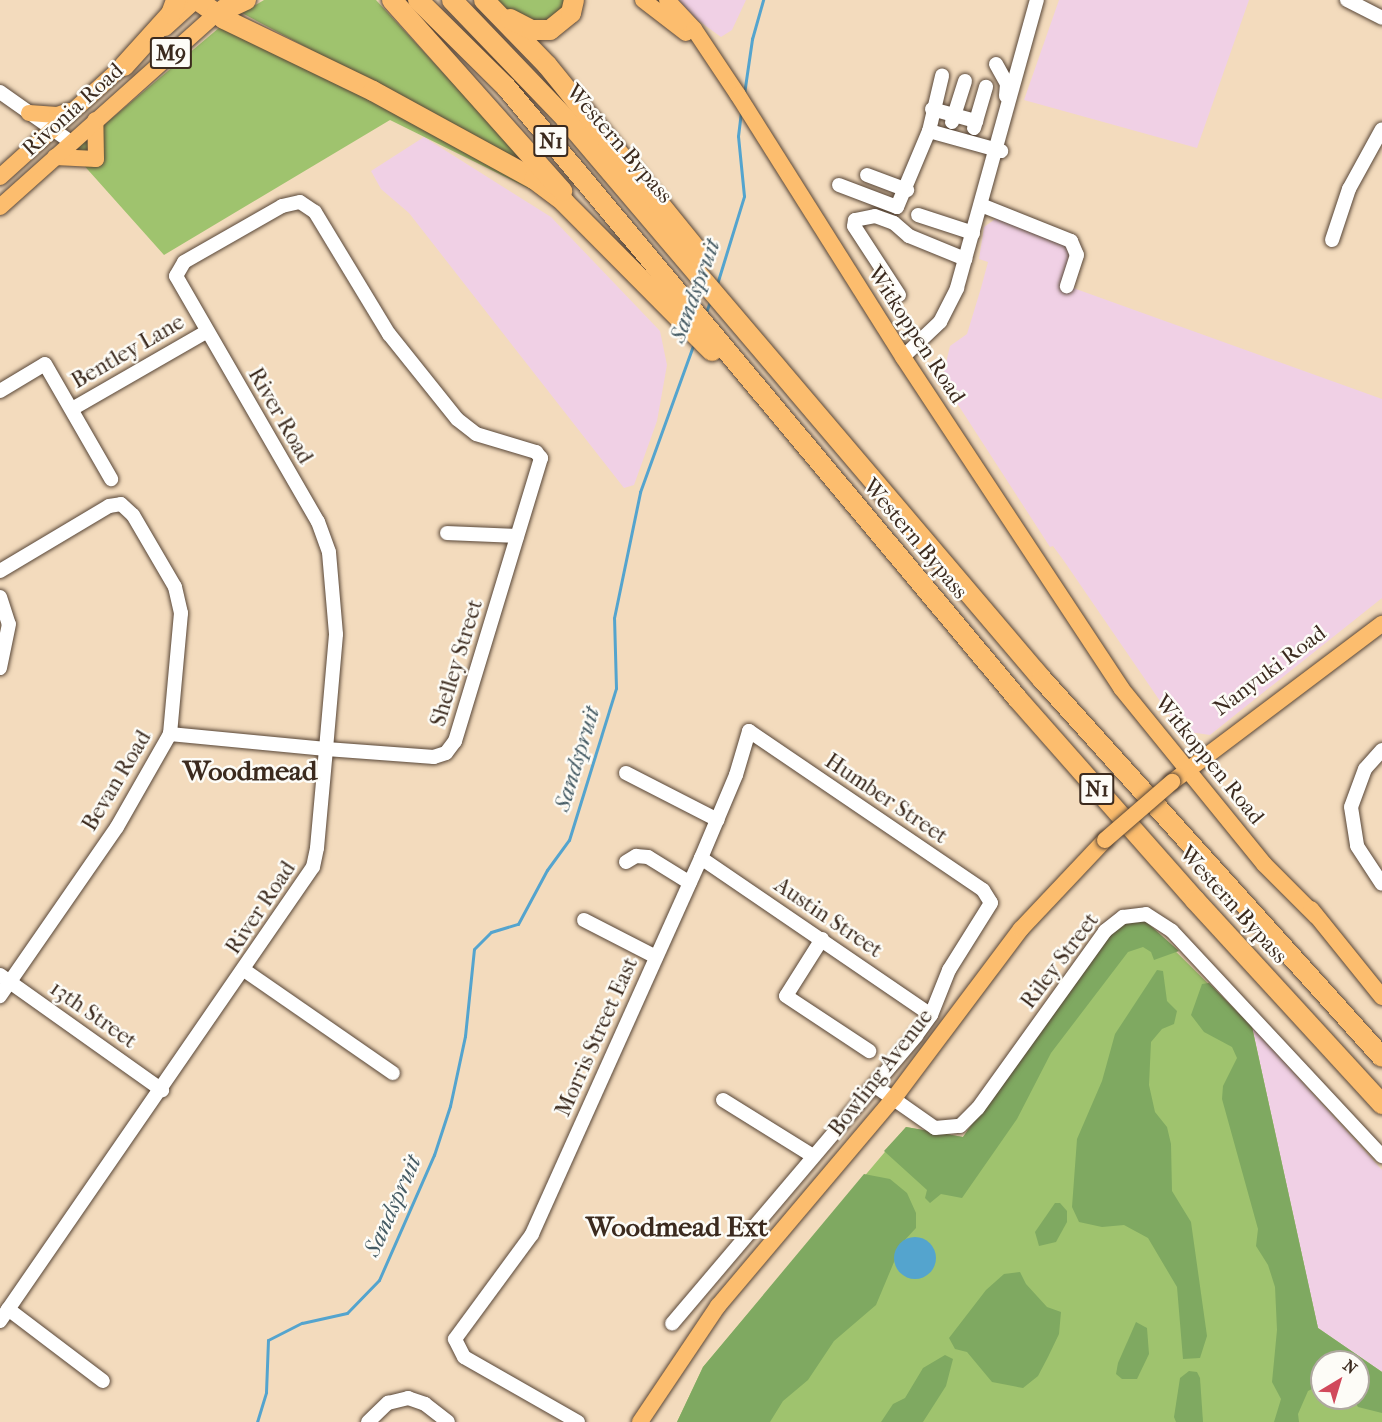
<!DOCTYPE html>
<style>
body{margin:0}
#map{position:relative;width:1382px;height:1422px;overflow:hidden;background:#f3dbbd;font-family:"IM FELL French Canon",serif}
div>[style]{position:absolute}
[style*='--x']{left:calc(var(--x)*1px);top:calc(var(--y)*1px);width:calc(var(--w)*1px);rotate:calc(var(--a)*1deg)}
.built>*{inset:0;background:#f0d0e5}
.green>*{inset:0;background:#9fc36e}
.forest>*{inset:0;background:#7fa961}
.water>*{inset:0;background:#54a4ce}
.round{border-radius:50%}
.stream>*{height:3px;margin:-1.5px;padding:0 1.5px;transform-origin:1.5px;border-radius:1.5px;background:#54a4ce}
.roads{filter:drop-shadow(0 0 2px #574536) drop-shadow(0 0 2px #574536)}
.minor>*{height:14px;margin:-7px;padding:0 7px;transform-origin:7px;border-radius:7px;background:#fff}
.major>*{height:16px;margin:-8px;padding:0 8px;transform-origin:8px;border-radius:8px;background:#fcbd6e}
.highway>*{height:20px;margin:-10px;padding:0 10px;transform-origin:10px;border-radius:10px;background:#fcbd6e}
.bridges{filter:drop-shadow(0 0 2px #574536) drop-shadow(0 0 2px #574536)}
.major-bridge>*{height:16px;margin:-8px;padding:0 8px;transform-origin:8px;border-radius:8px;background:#fcbd6e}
span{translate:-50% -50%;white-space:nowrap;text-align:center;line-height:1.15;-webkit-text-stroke:5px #fdfcf7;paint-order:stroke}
.shield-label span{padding:2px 4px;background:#fdfcf7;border:2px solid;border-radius:4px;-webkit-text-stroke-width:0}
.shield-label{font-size:21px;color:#3b2a1e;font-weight:700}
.street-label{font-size:22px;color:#3b2a1e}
.water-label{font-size:24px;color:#455b64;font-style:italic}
.district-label{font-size:28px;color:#3b2a1e;font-weight:700}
.north{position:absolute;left:1310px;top:1350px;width:60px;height:60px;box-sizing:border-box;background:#fdfcf7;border:2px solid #afa8a0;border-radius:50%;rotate:38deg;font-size:16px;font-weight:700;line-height:24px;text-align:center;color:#3b2a1e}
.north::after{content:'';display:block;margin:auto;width:21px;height:27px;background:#d1495b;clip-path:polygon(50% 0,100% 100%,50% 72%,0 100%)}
</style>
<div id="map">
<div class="built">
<i style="clip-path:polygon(670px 0,746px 0,732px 30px,721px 37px)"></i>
<i style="clip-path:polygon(1059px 0,1249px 0,1197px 148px,1024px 100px)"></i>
<i style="clip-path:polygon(424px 137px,551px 217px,660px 331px,667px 365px,657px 421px,634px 485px,624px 488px,409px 213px,381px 189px,371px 171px)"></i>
<i style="clip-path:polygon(998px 217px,1060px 240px,1070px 251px,1064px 282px,1076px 289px,1382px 399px,1382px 598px,1210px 735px,1182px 731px,1173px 720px,1064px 561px,1053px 546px,1050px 547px,942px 380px,950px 346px,967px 334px,981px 288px,988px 262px,979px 259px,984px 227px)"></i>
<i style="clip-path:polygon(1252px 1027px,1382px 1170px,1382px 1372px,1318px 1329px)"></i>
</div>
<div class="green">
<i style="clip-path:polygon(264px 0,376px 0,529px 166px,242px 13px)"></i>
<i style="clip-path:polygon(496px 0,565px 0,558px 20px,526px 27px)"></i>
<i style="clip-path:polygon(220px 27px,459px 141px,550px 199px,390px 120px,164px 255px,72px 152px)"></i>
<i style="clip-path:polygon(evenodd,1143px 919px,1252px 1027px,1318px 1328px,1382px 1372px,1382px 1422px,677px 1422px,703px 1367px,906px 1127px,963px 1137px,1115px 922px,1143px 919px,1322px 1362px,1358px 1362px,1358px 1398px,1322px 1398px,1322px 1362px)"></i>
</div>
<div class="forest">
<i style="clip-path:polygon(1143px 919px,1179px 951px,1154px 960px,1151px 952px,1143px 947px,1128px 952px,1051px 1053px,1017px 1119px,962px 1198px,941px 1194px,930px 1203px,925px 1198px,927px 1190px,884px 1151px,906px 1127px,963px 1137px,1115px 922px)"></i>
<i style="clip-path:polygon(1157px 970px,1163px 971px,1167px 1001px,1177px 1011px,1174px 1024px,1162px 1029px,1151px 1042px,1149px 1085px,1155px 1112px,1167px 1127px,1171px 1144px,1172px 1191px,1191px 1222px,1207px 1336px,1200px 1358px,1183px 1359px,1177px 1287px,1148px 1238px,1124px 1225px,1102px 1227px,1079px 1222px,1072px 1207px,1077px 1139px,1102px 1081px,1115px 1034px)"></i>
<i style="clip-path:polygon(1209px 983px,1252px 1027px,1318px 1328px,1382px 1372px,1382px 1413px,1358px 1407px,1353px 1398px,1358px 1398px,1358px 1362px,1322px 1362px,1322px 1384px,1308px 1391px,1298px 1414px,1299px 1422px,1274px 1422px,1281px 1399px,1272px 1382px,1277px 1330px,1275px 1287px,1268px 1265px,1256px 1246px,1258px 1229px,1222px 1099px,1223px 1086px,1237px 1058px,1232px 1047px,1204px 1032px,1191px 1015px,1202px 984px)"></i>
<i style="clip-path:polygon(864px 1174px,890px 1179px,907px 1193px,916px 1213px,916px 1228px,902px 1243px,876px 1305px,834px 1341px,808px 1380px,783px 1401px,770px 1422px,677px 1422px,703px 1367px)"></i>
<i style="clip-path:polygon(1055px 1203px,1060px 1203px,1067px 1211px,1067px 1222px,1056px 1242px,1039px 1246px,1035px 1232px)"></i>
<i style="clip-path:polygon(1020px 1272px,1026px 1284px,1047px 1307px,1061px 1312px,1059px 1334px,1048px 1357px,1038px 1376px,1023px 1388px,992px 1382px,967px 1352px,955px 1349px,949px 1338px,986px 1290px,1004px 1274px)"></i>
<i style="clip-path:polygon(1136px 1322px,1147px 1328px,1149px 1354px,1137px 1379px,1122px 1379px,1116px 1374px,1118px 1363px)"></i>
<i style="clip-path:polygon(945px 1355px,953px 1359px,946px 1386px,923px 1422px,881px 1422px,893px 1404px,905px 1398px,923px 1368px)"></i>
<i style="clip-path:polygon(1189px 1371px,1197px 1372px,1200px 1378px,1203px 1422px,1176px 1422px,1174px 1417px,1180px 1378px)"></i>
</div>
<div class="water">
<i class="round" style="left:894px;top:1237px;width:42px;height:42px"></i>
</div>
<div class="stream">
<i style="--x:744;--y:94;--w:56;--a:-81.7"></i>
<i style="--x:752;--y:39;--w:41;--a:-74.2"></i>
<i style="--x:717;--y:284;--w:92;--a:-72.9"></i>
<i style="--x:744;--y:196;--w:60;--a:-95.7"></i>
<i style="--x:738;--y:136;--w:24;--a:-83"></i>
<i style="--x:705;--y:315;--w:15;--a:-70"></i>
<i style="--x:257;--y:1422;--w:31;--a:-73"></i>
<i style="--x:266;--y:1392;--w:52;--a:-87.8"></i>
<i style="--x:268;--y:1340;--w:38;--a:-27"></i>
<i style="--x:302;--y:1323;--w:46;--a:-12.5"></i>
<i style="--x:347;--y:1313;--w:46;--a:-45.9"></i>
<i style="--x:379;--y:1280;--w:137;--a:-66.3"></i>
<i style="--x:434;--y:1155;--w:52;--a:-71.9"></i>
<i style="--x:450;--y:1106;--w:72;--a:-77.9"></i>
<i style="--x:465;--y:1036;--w:87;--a:-84.1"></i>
<i style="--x:474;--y:949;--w:24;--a:-45"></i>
<i style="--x:491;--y:932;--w:28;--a:-17"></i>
<i style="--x:518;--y:924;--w:61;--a:-61.8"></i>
<i style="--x:547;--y:870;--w:37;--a:-54"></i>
<i style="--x:569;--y:840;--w:159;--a:-72.8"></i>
<i style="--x:616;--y:688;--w:70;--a:-91.6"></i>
<i style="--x:614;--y:618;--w:129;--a:-78.3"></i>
<i style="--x:640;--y:492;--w:158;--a:-70.1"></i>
</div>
<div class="roads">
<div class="minor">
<i style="--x:1347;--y:0;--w:39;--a:27"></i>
<i style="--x:996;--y:64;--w:23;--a:61"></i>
<i style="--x:1007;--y:84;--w:12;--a:95"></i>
<i style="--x:0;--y:92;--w:87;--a:35.2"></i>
<i style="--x:932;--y:109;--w:46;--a:15.3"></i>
<i style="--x:952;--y:122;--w:43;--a:-72.4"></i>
<i style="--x:974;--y:128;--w:43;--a:-73.7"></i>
<i style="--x:929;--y:131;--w:57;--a:-76.7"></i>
<i style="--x:867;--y:175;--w:43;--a:20.6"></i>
<i style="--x:839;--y:185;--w:62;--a:20.8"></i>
<i style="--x:897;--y:207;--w:82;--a:-67.2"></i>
<i style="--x:929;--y:131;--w:75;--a:15.5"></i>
<i style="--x:981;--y:205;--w:97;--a:21.8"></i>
<i style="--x:1071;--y:241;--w:15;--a:67"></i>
<i style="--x:1077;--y:255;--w:33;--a:108"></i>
<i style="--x:918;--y:215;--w:58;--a:18.1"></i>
<i style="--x:1332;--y:240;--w:54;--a:-71.6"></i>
<i style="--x:1349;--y:189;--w:68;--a:-61.2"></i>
<i style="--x:899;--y:295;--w:82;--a:-123.1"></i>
<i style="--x:854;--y:226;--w:6;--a:-81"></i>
<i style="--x:855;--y:220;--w:20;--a:-11"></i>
<i style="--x:875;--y:216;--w:20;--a:20"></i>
<i style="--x:894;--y:223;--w:20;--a:41"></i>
<i style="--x:909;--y:236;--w:61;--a:22.3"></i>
<i style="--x:903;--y:357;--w:51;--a:-43.4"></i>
<i style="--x:940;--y:322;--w:38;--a:-63"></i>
<i style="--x:957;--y:288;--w:299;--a:-74.5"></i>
<i style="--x:0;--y:391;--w:52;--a:-31"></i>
<i style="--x:45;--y:364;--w:133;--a:60.1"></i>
<i style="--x:72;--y:409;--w:155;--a:-29.9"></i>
<i style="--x:447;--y:533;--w:70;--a:2.5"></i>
<i style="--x:0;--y:571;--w:127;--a:-30.8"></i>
<i style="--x:109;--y:506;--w:12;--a:-9"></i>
<i style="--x:121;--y:504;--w:16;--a:43"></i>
<i style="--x:133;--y:515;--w:83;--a:59.7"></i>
<i style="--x:175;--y:587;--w:27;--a:77"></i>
<i style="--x:181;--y:613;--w:121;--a:95.2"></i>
<i style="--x:170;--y:734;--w:107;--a:119.7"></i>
<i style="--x:117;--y:827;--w:206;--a:124.7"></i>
<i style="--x:0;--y:597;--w:28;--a:72"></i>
<i style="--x:9;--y:624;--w:45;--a:101.6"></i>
<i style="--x:1382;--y:750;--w:25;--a:132"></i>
<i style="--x:1365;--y:769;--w:40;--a:110.2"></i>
<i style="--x:1351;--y:807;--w:39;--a:81"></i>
<i style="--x:1357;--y:846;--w:45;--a:56.7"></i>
<i style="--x:626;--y:773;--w:103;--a:27.1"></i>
<i style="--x:701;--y:858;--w:278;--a:34.3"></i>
<i style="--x:626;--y:862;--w:12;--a:-31"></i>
<i style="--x:636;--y:856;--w:12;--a:5"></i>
<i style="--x:648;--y:857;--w:49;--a:31.8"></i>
<i style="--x:584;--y:920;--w:81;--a:27.2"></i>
<i style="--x:822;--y:939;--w:67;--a:122.3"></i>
<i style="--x:786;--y:996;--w:100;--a:33.5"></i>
<i style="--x:244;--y:970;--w:181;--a:34.7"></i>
<i style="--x:0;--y:975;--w:199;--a:35.4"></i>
<i style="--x:875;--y:1086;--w:73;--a:35"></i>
<i style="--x:935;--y:1128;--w:25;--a:-5"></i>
<i style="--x:960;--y:1126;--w:25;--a:-45"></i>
<i style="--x:978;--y:1108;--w:218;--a:-54.3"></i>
<i style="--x:1105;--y:931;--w:23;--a:-38"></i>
<i style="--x:1123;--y:917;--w:23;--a:-7"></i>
<i style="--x:1146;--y:914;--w:31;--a:33"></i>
<i style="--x:1172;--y:931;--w:308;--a:47"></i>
<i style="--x:723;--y:1100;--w:106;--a:31.9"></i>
<i style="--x:8;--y:1309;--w:119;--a:37.2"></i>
<i style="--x:0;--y:1321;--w:551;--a:-55.42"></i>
<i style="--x:313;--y:867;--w:19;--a:-78"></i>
<i style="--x:317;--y:848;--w:99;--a:-84.8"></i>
<i style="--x:326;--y:749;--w:115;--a:-85"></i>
<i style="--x:336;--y:634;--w:82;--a:-94.9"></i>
<i style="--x:329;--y:552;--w:32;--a:-110"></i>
<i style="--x:318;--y:522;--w:284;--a:-120"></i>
<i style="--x:176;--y:276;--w:16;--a:-60"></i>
<i style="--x:184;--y:262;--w:113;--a:-29.7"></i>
<i style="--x:282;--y:206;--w:18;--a:-13"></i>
<i style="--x:300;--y:202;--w:18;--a:34"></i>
<i style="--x:315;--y:212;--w:143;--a:58.8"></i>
<i style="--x:389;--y:334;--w:109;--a:51.3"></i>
<i style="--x:457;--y:419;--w:24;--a:38"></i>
<i style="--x:476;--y:434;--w:63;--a:16.7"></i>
<i style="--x:536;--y:452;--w:8;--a:50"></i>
<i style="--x:541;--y:458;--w:296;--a:106.9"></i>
<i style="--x:455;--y:741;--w:15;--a:127"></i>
<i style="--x:446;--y:753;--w:13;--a:162"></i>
<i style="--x:434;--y:757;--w:108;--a:-175.8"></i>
<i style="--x:326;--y:749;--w:157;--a:-174.5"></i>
<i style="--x:368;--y:1422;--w:28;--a:-44"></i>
<i style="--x:388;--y:1403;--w:21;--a:-14"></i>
<i style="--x:408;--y:1398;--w:18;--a:19"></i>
<i style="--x:425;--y:1404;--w:29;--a:38"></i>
<i style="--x:578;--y:1422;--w:131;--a:-150.3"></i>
<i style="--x:464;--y:1357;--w:20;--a:-117"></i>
<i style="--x:455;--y:1339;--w:130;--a:-53.7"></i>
<i style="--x:532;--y:1234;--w:412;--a:-65.8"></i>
<i style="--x:701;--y:858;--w:90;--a:-67.1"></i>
<i style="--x:736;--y:775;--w:46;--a:-73.5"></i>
<i style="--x:749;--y:731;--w:283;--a:34.2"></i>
<i style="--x:983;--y:890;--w:15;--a:58"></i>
<i style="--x:991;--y:903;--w:79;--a:122.1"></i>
<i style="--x:949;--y:970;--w:48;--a:111.8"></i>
<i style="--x:931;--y:1015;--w:26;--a:126"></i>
<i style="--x:916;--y:1036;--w:377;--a:130.3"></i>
</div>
<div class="major">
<i style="--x:643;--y:0;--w:54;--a:37.5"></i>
<i style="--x:667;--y:0;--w:40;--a:47"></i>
<i style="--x:694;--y:29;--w:79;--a:56.3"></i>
<i style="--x:738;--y:95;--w:310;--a:57.8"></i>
<i style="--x:903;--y:357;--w:396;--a:56.6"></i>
<i style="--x:1121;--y:688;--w:227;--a:50.9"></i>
<i style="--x:1264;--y:864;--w:74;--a:45"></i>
<i style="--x:165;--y:28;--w:42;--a:-42.1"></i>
<i style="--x:29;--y:113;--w:28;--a:4"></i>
<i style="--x:57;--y:115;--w:13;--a:-18"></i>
<i style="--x:55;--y:157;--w:41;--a:2.8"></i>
<i style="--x:96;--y:159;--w:39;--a:-91"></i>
<i style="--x:0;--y:177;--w:179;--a:-42.1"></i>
<i style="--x:0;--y:207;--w:300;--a:-41.8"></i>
<i style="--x:1172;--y:782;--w:263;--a:-37"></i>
<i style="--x:1311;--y:909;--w:113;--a:51.1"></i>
<i style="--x:640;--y:1422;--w:140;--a:-56.1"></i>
<i style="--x:718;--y:1306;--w:272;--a:-49.8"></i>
<i style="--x:894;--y:1098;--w:211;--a:-53.1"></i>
<i style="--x:1021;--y:929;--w:122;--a:-46.7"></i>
</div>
<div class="highway">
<i style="--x:197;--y:0;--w:33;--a:35"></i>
<i style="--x:224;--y:19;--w:165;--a:25.8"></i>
<i style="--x:373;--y:91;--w:183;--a:28.7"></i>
<i style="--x:534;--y:179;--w:38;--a:37"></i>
<i style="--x:564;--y:202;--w:210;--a:45.2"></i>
<i style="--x:392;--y:0;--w:256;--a:48.3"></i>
<i style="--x:418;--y:0;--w:124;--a:44.7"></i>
<i style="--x:506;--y:87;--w:797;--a:50.09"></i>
<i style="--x:1017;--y:698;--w:269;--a:48.6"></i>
<i style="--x:1195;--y:900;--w:277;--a:47.5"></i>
<i style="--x:452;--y:0;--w:163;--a:46.2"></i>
<i style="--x:565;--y:118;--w:736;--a:49.63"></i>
<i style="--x:1042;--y:679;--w:508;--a:48.03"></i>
<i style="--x:484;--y:0;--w:91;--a:45.9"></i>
<i style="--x:547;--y:65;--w:245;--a:51"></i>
<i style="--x:216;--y:14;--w:33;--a:-25"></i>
<i style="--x:510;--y:19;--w:25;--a:27"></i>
<i style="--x:532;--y:30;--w:18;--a:0"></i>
<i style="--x:550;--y:30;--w:27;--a:-39"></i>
<i style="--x:571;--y:13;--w:13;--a:-77"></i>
<i style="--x:124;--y:66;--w:70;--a:-47.9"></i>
<i style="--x:171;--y:14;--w:15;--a:-70"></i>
</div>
</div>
<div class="bridges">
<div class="major-bridge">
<i style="--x:1105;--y:840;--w:89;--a:-40.9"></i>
</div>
</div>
<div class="shield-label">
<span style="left:171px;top:53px">M9</span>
<span style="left:551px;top:141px">N1</span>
<span style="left:1097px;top:789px">N1</span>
</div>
<div class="street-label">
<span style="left:73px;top:110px;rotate:-42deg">Rivonia Road</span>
<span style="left:619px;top:144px;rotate:49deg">Western Bypass</span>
<span style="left:916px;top:335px;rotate:57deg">Witkoppen Road</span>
<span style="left:128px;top:352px;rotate:-30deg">Bentley Lane</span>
<span style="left:280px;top:416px;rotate:60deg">River Road</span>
<span style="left:915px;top:539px;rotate:50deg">Western Bypass</span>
<span style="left:457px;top:663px;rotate:-73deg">Shelley Street</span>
<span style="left:1270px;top:671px;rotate:-37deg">Nanyuki Road</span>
<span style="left:1209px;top:760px;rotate:51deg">Witkoppen Road</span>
<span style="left:117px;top:781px;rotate:-59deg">Bevan Road</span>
<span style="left:886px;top:799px;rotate:34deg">Humber Street</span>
<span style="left:1233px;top:905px;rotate:48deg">Western Bypass</span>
<span style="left:261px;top:908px;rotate:-56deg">River Road</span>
<span style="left:828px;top:918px;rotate:34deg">Austin Street</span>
<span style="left:1060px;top:961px;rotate:-53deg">Riley Street</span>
<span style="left:93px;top:1015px;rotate:35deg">13th Street</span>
<span style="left:597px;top:1037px;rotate:-66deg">Morris Street East</span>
<span style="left:881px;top:1073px;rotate:-52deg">Bowling Avenue</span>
</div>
<div class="water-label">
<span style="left:695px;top:291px;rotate:-70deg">Sandspruit</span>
<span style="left:577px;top:759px;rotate:-73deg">Sandspruit</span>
<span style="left:393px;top:1206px;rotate:-66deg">Sandspruit</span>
</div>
<div class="district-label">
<span style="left:250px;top:771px">Woodmead</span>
<span style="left:677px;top:1227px">Woodmead Ext</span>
</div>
<div class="north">N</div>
</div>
